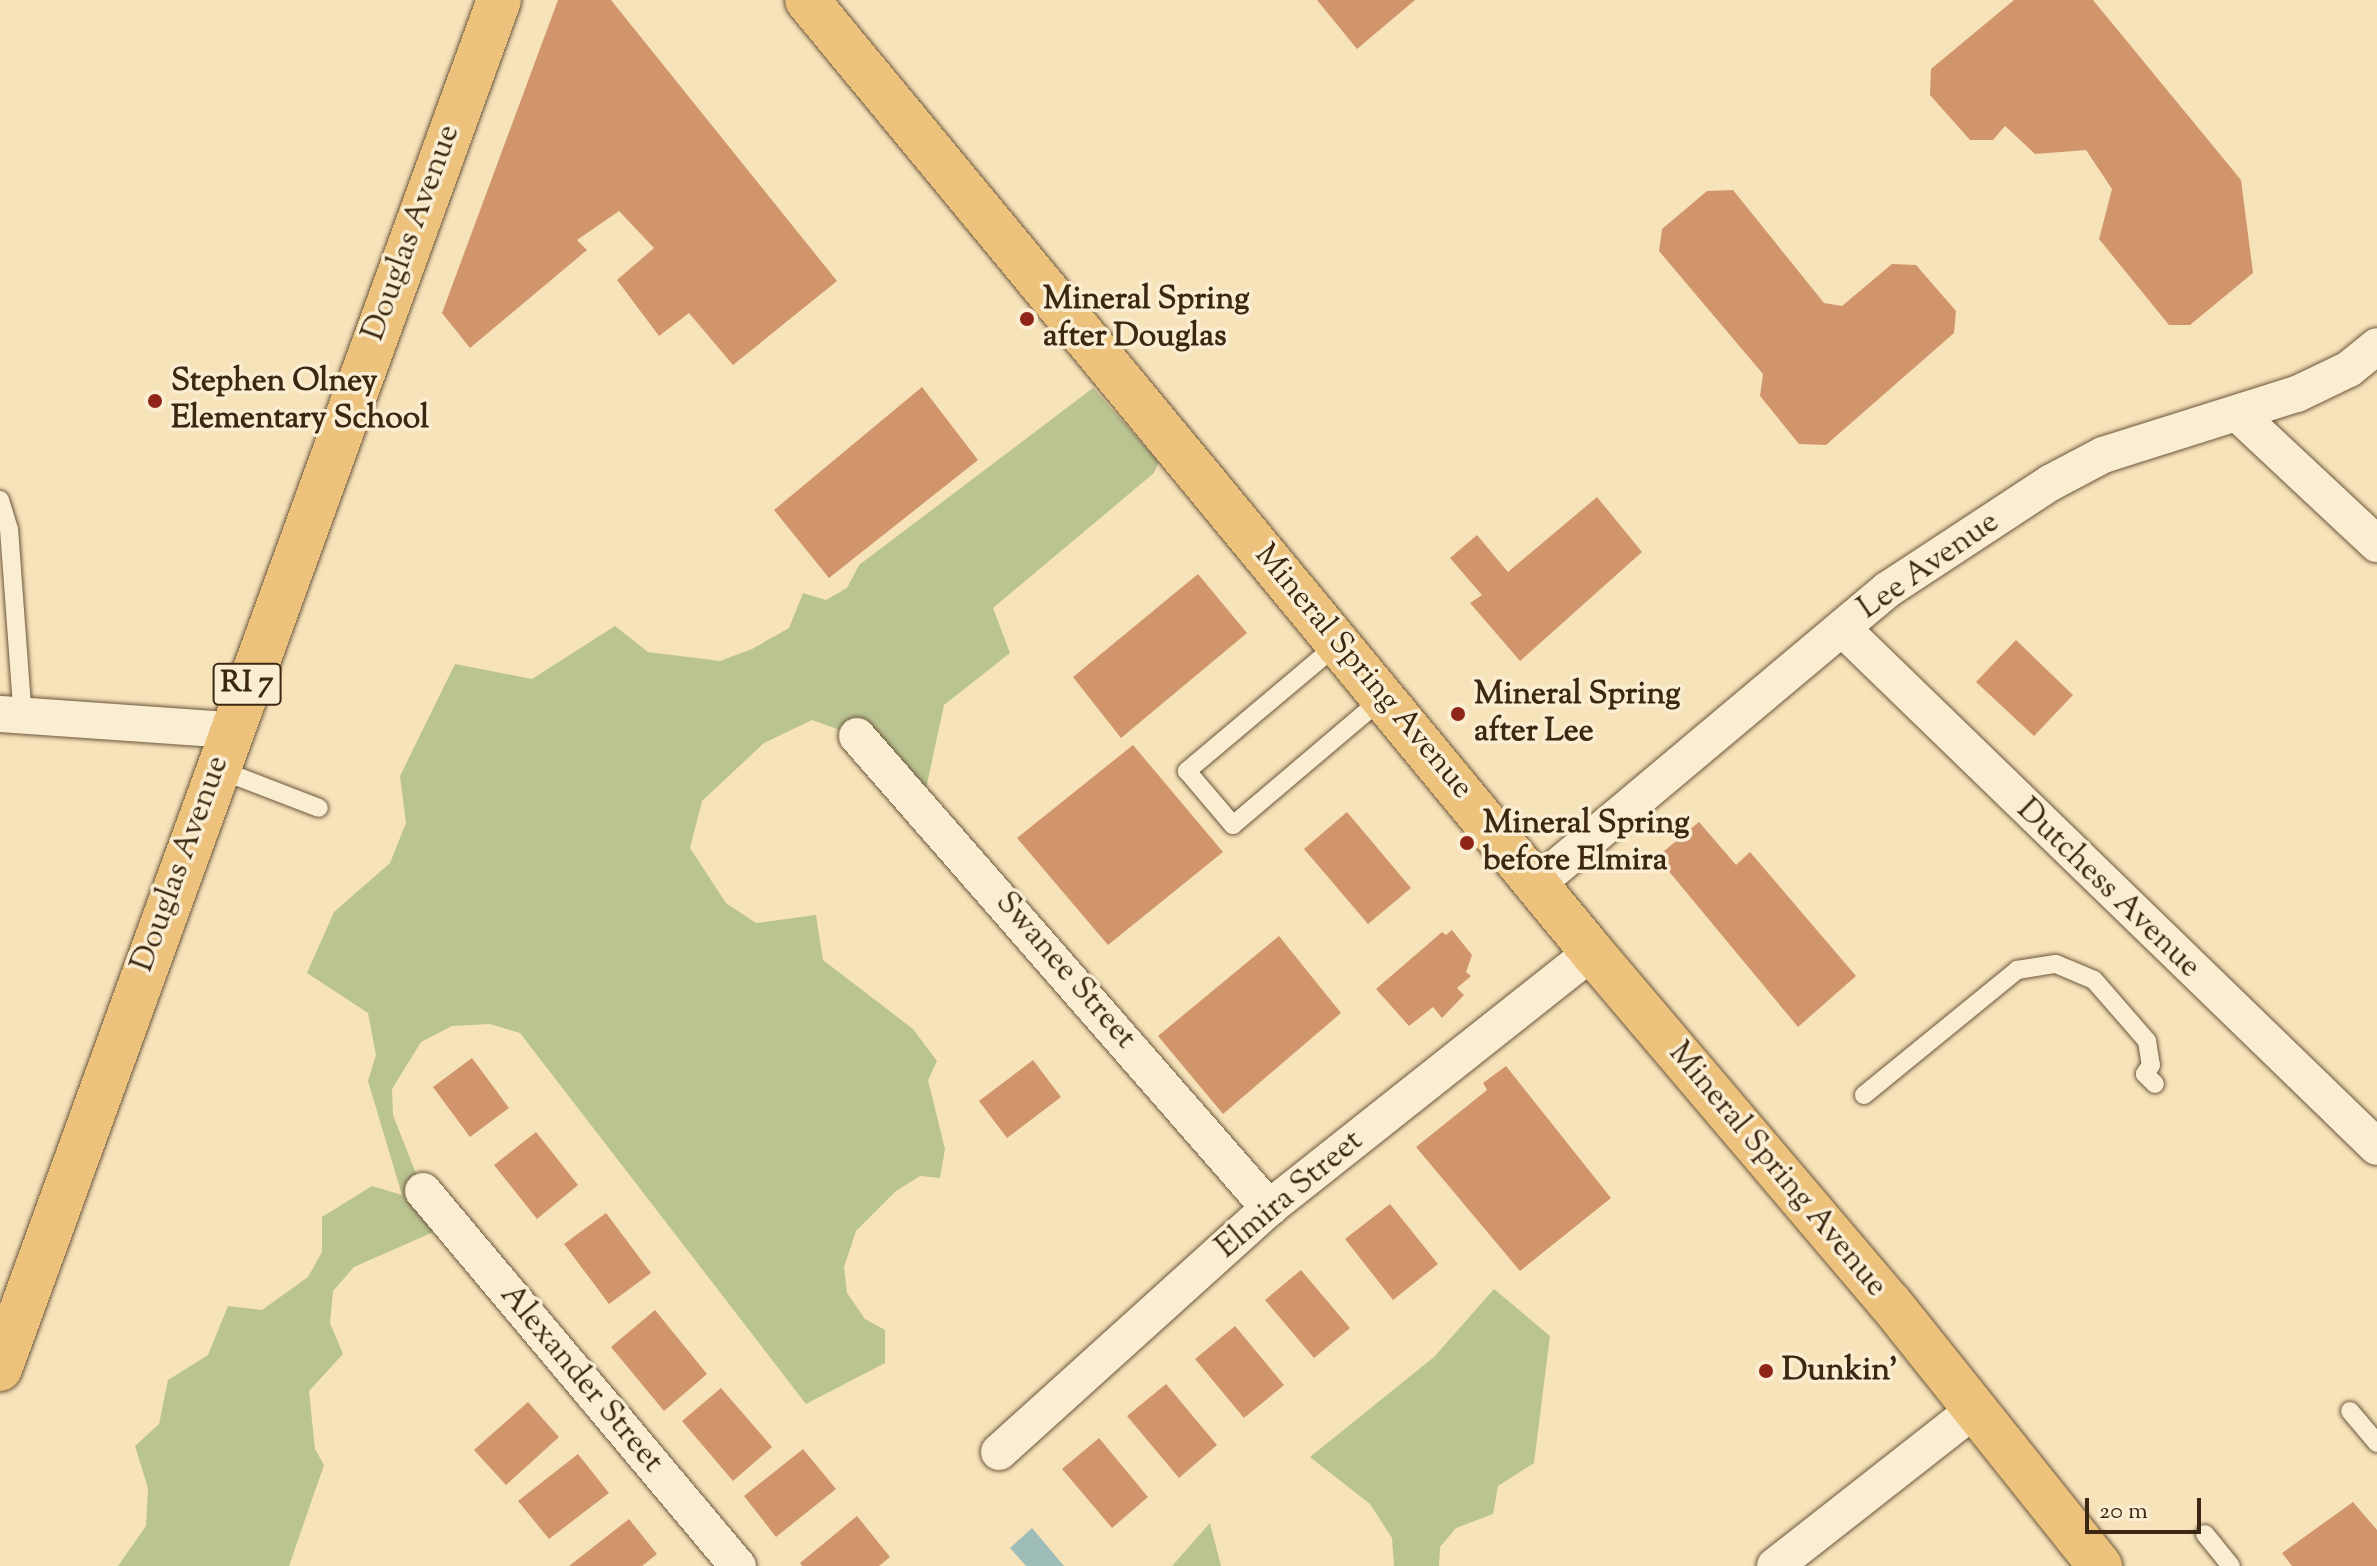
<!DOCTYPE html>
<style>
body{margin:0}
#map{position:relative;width:2377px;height:1566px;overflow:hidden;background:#f7e3ba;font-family:"Sorts Mill Goudy",serif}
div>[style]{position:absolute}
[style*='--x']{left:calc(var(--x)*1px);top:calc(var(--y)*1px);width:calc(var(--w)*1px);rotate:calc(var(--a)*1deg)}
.green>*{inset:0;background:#bac491}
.water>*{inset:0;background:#9fbdb8}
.building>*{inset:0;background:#d1956c}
.roads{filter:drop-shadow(0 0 2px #6b563c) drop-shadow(0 0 2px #6b563c)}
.lane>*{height:18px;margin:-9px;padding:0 9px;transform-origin:9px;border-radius:9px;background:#faedd2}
.street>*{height:36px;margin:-18px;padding:0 18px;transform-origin:18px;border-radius:18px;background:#faedd2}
.primary>*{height:44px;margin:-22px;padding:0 22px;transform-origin:22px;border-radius:22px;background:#ecc27d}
.dots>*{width:22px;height:22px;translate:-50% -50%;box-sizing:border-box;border:4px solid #faedd2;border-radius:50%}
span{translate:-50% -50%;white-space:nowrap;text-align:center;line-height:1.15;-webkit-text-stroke:7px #faedd2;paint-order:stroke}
.shield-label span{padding:2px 6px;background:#faedd2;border:2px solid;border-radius:6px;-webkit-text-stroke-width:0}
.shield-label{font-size:30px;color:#3c2712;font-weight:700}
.street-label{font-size:32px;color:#3c2712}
.poi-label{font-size:32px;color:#3c2712;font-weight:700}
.left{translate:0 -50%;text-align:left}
.scale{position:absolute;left:2085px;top:1498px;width:116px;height:36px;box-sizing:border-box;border:4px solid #3c2712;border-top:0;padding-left:10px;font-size:24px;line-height:28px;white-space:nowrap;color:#3c2712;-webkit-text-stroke:6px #faedd2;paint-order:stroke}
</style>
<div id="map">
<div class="green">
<i style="clip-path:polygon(1093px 388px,1159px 462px,1154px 473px,993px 608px,1010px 653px,944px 705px,926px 789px,857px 736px,812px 720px,764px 743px,702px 801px,690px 848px,726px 903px,756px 923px,816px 915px,823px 960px,913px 1029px,937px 1061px,928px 1080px,945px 1149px,940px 1178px,920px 1176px,896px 1191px,856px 1231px,844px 1267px,847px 1293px,865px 1319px,885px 1330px,885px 1363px,806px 1404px,520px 1033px,490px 1024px,452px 1026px,421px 1042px,392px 1089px,393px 1115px,438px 1230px,354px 1267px,333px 1291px,330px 1323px,343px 1354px,309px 1391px,315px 1449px,324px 1465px,289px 1566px,118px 1566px,146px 1526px,148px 1488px,135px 1446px,159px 1424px,168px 1380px,208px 1355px,228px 1306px,262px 1310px,308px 1277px,322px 1252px,322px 1217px,372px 1186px,402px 1195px,368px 1081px,376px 1055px,368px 1013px,307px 973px,334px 912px,390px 863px,406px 823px,400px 776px,455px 664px,532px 679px,615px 626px,648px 652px,720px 661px,752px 649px,789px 628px,803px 593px,826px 600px,847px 588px,859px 565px)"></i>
<i style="clip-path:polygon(1494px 1289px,1550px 1336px,1534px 1463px,1498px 1486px,1493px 1514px,1456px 1528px,1440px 1547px,1439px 1566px,1394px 1566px,1392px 1538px,1370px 1504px,1310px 1457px,1434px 1357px)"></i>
<i style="clip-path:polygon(1210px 1523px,1221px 1566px,1172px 1566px)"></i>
</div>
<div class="water">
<i style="clip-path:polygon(1032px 1528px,1064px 1566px,1026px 1566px,1010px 1548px)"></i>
</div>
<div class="building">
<i style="clip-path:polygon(558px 0,611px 0,837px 281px,733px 365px,689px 313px,659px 336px,617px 280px,654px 248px,619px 211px,577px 240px,587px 250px,470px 348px,442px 313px)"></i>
<i style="clip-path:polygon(1317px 0,1415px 0,1357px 49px)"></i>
<i style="clip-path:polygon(2014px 0,2093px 0,2241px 180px,2253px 273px,2190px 325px,2169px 325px,2099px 239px,2112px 189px,2086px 150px,2035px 154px,2005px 126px,1993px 140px,1970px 140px,1930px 95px,1931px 69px)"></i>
<i style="clip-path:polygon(1733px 190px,1824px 303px,1842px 306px,1892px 264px,1916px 265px,1956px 311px,1954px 333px,1826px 445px,1799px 444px,1760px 396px,1763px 374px,1659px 251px,1662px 229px,1707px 191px)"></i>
<i style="clip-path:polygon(922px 387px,978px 460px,829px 578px,774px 510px)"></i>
<i style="clip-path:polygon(1597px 497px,1642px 552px,1520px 661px,1470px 603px,1482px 595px,1450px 558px,1477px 535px,1508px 572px)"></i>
<i style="clip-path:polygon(1198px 574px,1247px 633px,1121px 738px,1073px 677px)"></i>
<i style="clip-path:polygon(2016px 640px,2073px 695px,2034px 736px,1976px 682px)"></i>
<i style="clip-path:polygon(1133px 745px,1223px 852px,1108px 945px,1017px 838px)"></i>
<i style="clip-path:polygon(1347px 812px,1411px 888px,1368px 924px,1304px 849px)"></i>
<i style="clip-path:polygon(1699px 822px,1736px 865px,1750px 852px,1856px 976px,1798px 1027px,1657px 857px)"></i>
<i style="clip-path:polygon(1452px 930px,1472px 955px,1466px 972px,1471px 976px,1457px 988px,1464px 995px,1442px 1018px,1433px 1007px,1409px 1026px,1376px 989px,1442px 932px,1446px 935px)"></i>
<i style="clip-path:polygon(1279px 936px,1341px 1013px,1223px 1114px,1158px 1036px)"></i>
<i style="clip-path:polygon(472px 1058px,509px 1108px,470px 1137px,433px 1087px)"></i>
<i style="clip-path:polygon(1033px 1060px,1061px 1097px,1007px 1138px,979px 1101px)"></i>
<i style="clip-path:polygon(1506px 1066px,1611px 1198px,1520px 1271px,1416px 1147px,1487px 1090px,1483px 1083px)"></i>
<i style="clip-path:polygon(536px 1132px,578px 1185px,537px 1219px,494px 1165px)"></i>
<i style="clip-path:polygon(1390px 1204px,1438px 1264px,1393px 1300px,1345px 1239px)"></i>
<i style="clip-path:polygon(606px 1213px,651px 1273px,609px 1304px,564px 1244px)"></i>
<i style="clip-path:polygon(1301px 1270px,1350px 1328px,1314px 1358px,1265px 1300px)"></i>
<i style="clip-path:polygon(655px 1310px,707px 1374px,664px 1411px,611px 1347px)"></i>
<i style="clip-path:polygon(1235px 1326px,1284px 1385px,1244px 1418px,1195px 1359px)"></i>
<i style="clip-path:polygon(1166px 1384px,1217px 1445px,1179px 1478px,1127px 1416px)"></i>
<i style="clip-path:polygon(721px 1388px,772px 1447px,733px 1481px,682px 1421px)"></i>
<i style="clip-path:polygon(528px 1402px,559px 1437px,506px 1485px,474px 1450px)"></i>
<i style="clip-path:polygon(1099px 1438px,1148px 1497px,1112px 1528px,1062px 1469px)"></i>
<i style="clip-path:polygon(803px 1449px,836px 1489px,776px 1537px,744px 1496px)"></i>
<i style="clip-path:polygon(578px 1454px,609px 1493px,549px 1539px,518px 1501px)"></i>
<i style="clip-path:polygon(2353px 1502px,2377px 1530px,2377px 1566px,2292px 1566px,2282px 1553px)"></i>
<i style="clip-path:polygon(857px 1516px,890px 1557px,879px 1566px,802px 1566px,800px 1563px)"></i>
<i style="clip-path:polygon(629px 1519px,657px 1554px,642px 1566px,569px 1566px)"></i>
</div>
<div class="roads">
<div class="lane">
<i style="--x:0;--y:500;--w:30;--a:73"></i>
<i style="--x:9;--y:529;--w:190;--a:85.8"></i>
<i style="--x:1339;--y:643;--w:199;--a:139.9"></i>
<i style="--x:1187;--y:771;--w:71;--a:49.6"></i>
<i style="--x:1233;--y:825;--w:197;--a:-40.3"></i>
<i style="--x:218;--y:769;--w:108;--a:21.1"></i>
<i style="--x:1864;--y:1095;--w:198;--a:-39.2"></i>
<i style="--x:2017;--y:970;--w:39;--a:-9"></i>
<i style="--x:2056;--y:964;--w:41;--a:22.8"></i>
<i style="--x:2094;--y:980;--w:81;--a:49"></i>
<i style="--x:2147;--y:1041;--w:24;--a:81"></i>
<i style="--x:2151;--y:1065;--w:11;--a:124"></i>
<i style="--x:2145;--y:1074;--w:14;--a:45"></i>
<i style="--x:2350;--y:1411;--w:42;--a:49.8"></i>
<i style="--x:2205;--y:1534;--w:41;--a:50.9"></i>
</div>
<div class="street">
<i style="--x:2239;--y:415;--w:189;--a:43.1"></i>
<i style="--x:1842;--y:628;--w:745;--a:44.13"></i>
<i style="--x:0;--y:714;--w:231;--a:4"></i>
<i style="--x:857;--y:736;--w:627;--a:48.88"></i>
<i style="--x:1538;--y:883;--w:456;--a:-40"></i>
<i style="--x:1887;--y:590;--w:195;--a:-33.3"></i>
<i style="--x:2050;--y:483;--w:60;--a:-27.8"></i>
<i style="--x:2103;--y:455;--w:203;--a:-17.5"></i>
<i style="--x:2297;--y:394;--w:58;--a:-25.7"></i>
<i style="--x:2349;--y:369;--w:36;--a:-39"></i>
<i style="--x:423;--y:1191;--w:490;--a:50"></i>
<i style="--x:999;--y:1452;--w:364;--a:-42.1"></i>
<i style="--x:1269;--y:1208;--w:412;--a:-38.4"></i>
<i style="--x:1775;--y:1566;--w:253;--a:-38.1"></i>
</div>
<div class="primary">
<i style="--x:807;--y:0;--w:1234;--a:50.49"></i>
<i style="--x:1592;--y:952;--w:460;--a:49.7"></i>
<i style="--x:1890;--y:1303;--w:337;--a:51.4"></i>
<i style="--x:0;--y:1369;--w:1457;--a:-69.97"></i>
</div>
</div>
<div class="dots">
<i style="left:1027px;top:319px;background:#8f2418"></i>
<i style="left:155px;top:401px;background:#8f2418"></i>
<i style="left:1458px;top:714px;background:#8f2418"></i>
<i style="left:1467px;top:843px;background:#8f2418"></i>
<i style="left:1766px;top:1371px;background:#8f2418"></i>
</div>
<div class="shield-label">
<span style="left:247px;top:684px">RI 7</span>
</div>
<div class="street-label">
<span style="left:412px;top:233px;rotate:-70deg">Douglas Avenue</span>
<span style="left:1929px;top:566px;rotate:-35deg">Lee Avenue</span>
<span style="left:1363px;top:672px;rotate:50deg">Mineral Spring Avenue</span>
<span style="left:181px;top:864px;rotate:-70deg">Douglas Avenue</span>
<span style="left:2108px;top:889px;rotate:44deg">Dutchess Avenue</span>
<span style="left:1065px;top:971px;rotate:49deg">Swanee Street</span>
<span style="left:1777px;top:1170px;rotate:50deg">Mineral Spring Avenue</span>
<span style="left:1290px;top:1195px;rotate:-40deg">Elmira Street</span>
<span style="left:581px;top:1379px;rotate:50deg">Alexander Street</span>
</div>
<div class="poi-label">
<span class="left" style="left:1043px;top:319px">Mineral Spring<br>after Douglas</span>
<span class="left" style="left:171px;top:401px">Stephen Olney<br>Elementary School</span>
<span class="left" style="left:1474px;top:714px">Mineral Spring<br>after Lee</span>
<span class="left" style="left:1483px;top:843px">Mineral Spring<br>before Elmira</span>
<span class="left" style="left:1782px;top:1371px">Dunkin'</span>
</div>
<div class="scale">20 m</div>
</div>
